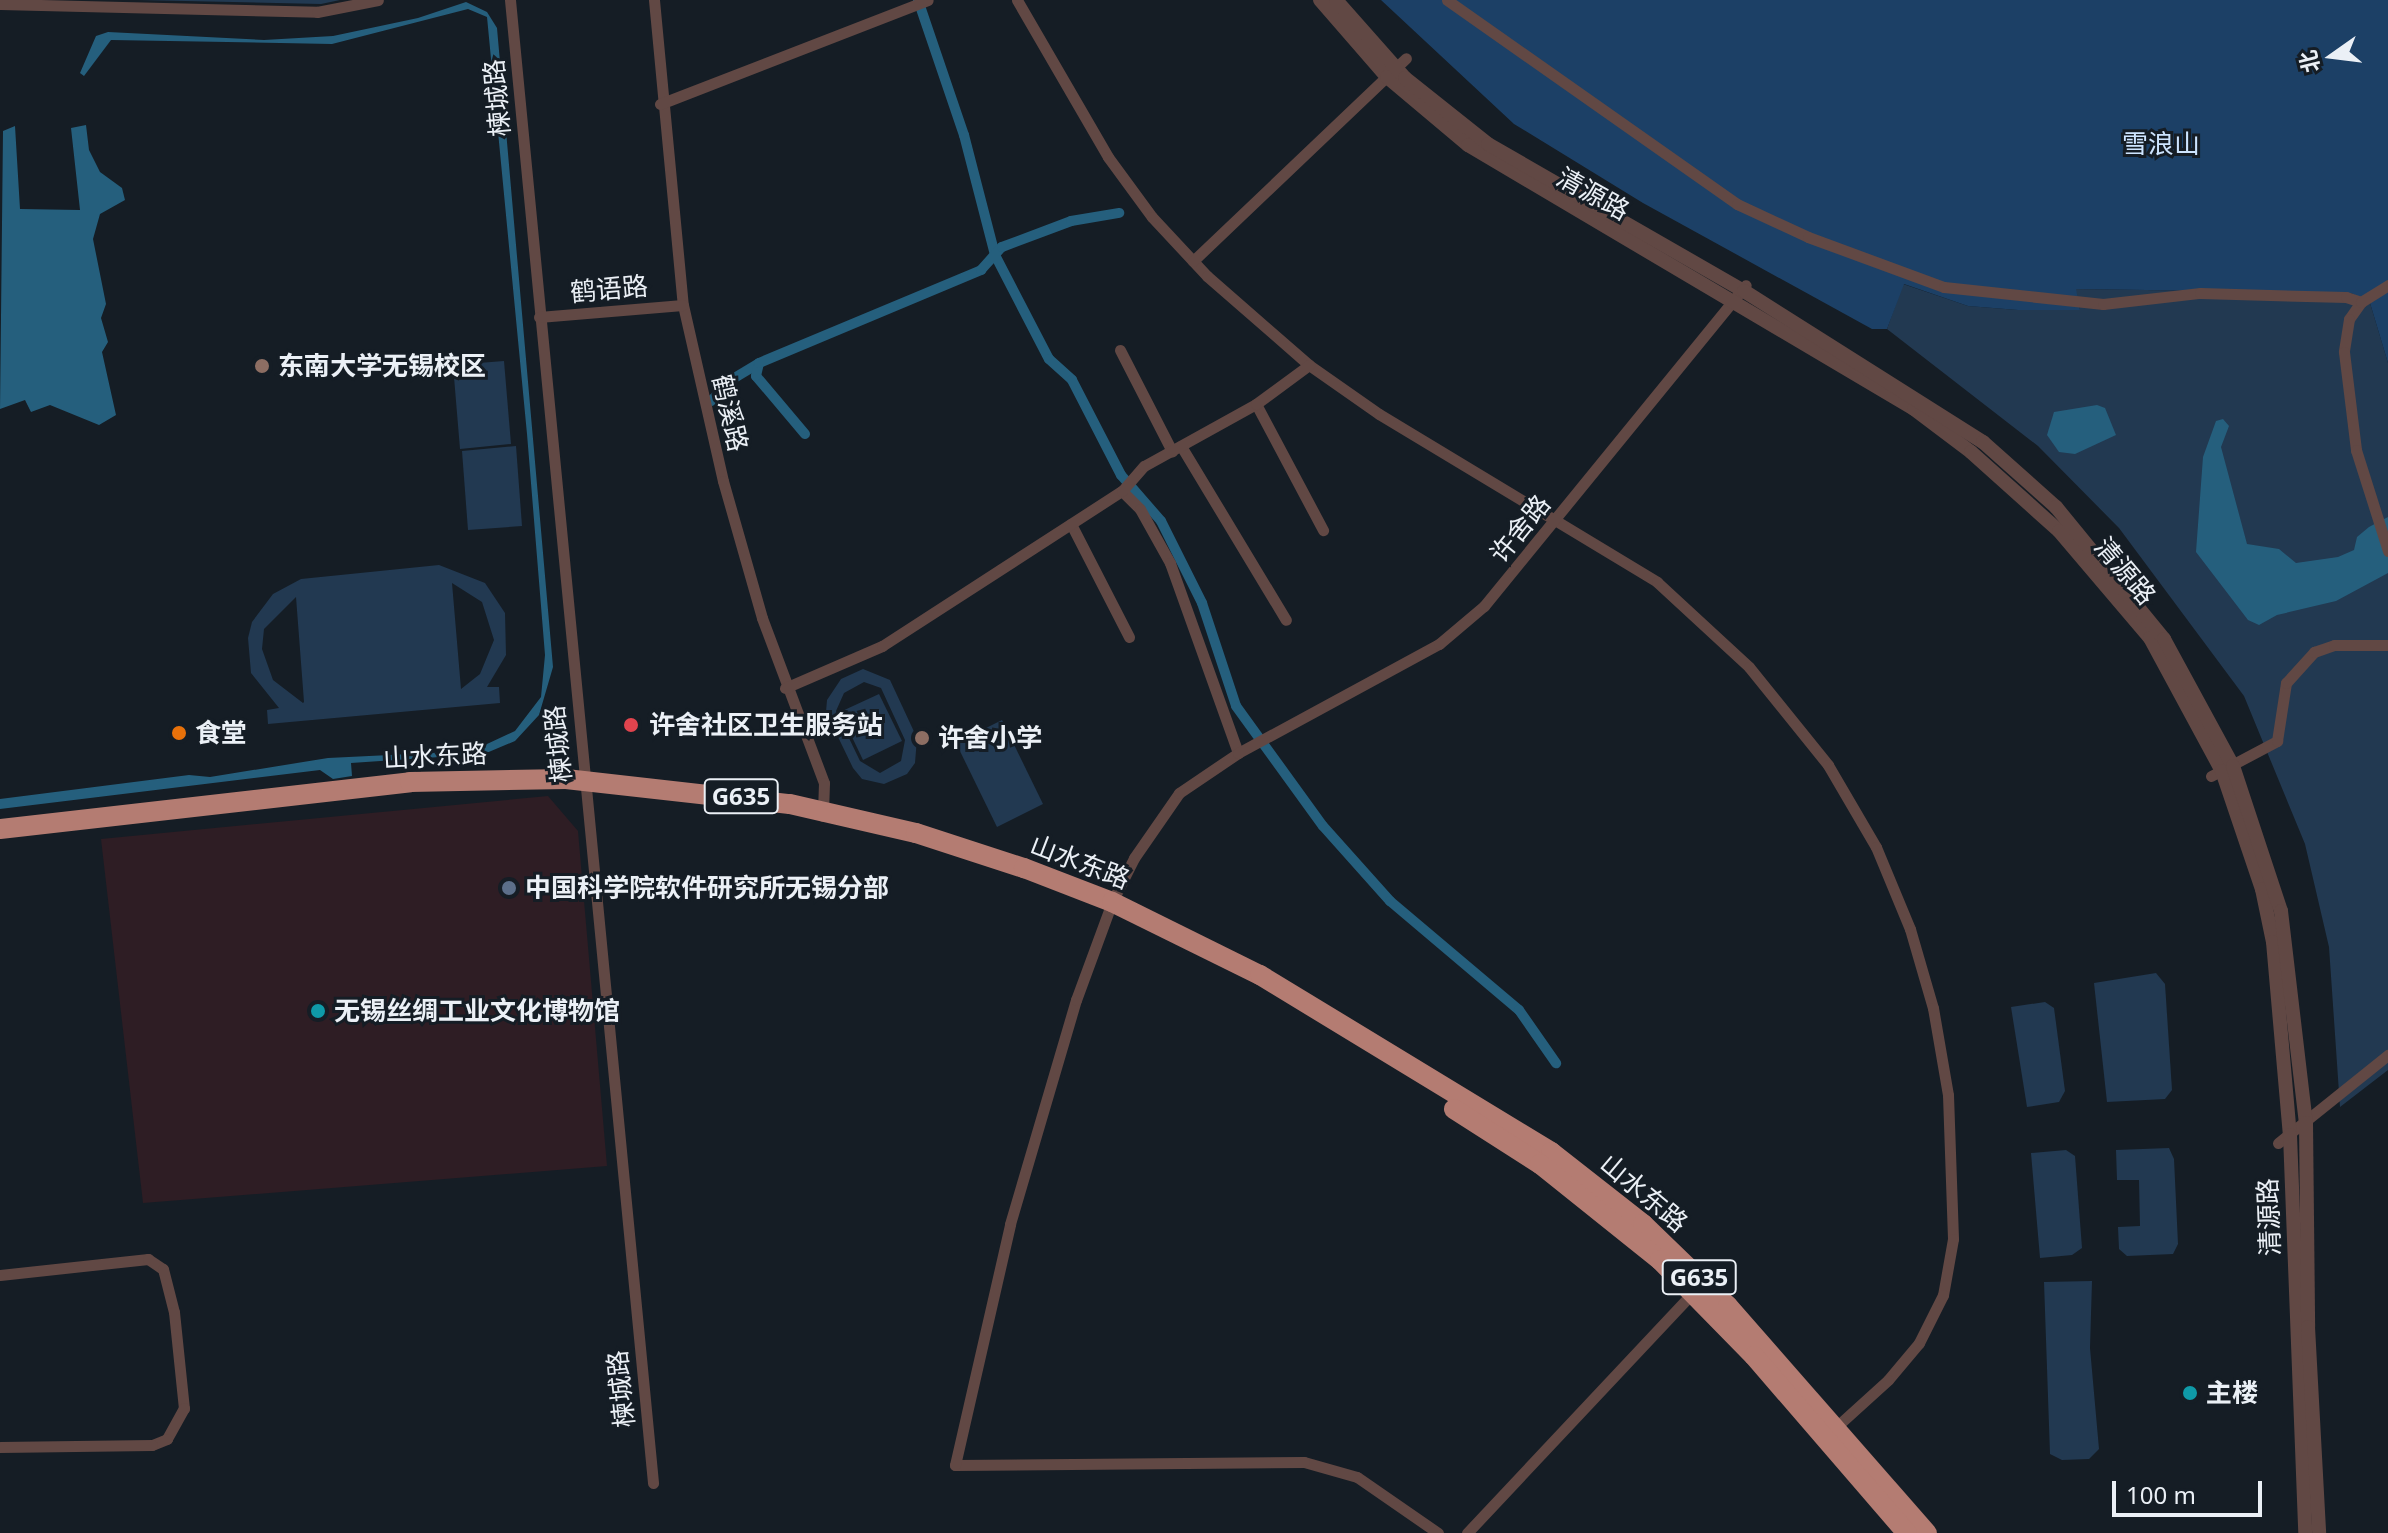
<!DOCTYPE html>
<meta charset="utf-8">
<style>
body{margin:0}
#map{position:relative;width:2388px;height:1533px;overflow:hidden;background:#151d25;font-family:"Noto Sans","Noto Sans SC",sans-serif}
div>[style]{position:absolute}
[style*='--x']{left:calc(var(--x)*1px);top:calc(var(--y)*1px);width:calc(var(--w)*1px);rotate:calc(var(--a)*1deg)}
.commercial>*{inset:0;background:#2e1d24}
.green>*{inset:0;background:#223951}
.forest>*{inset:0;background:#1c4066}
.water>*{inset:0;background:#255f7d}
.canal>*{height:10px;margin:-5px;padding:0 5px;transform-origin:5px;border-radius:5px;background:#255f7d}
.minor>*{height:11px;margin:-5.5px;padding:0 5.5px;transform-origin:5.5px;border-radius:5.5px;background:#614844}
.tertiary>*{height:14px;margin:-7px;padding:0 7px;transform-origin:7px;border-radius:7px;background:#614844}
.trunk>*{height:20px;margin:-10px;padding:0 10px;transform-origin:10px;border-radius:10px;background:#b47c72}
.dots>*{width:22px;height:22px;translate:-50% -50%;box-sizing:border-box;border:4px solid #151d25;border-radius:50%}
span{translate:-50% -50%;white-space:nowrap;text-align:center;line-height:1.15;-webkit-text-stroke:6px #151d25;paint-order:stroke}
.shield-label span{padding:2px 6px;background:#151d25;border:2px solid;border-radius:6px;-webkit-text-stroke-width:0}
.shield-label{font-size:24px;color:#ebf0f6;font-weight:700}
.street-label{font-size:26px;color:#ebf0f6}
.park-label{font-size:26px;color:#cde4fe}
.poi-label{font-size:26px;color:#ebf0f6;font-weight:700}
.left{translate:0 -50%;text-align:left}
.north{position:absolute;left:2292px;top:16px;width:80px;height:80px;-webkit-text-stroke:6px #151d25;paint-order:stroke;rotate:256deg;font-size:22px;font-weight:700;line-height:32px;text-align:center;color:#ebf0f6}
.north::after{content:'';display:block;margin:auto;width:28px;height:36px;background:#ebf0f6;clip-path:polygon(50% 0,100% 100%,50% 72%,0 100%)}
.scale{position:absolute;left:2112px;top:1481px;width:150px;height:36px;box-sizing:border-box;border:4px solid #ebf0f6;border-top:0;padding-left:10px;font-size:24px;line-height:28px;white-space:nowrap;color:#ebf0f6;-webkit-text-stroke:6px #151d25;paint-order:stroke}
</style>
<div id="map">
<div class="commercial">
<i style="clip-path:polygon(548px 796px,578px 831px,607px 1166px,143px 1203px,101px 839px)"></i>
</div>
<div class="green">
<i style="clip-path:polygon(137px 0,340px 0,321px 4px)"></i>
<i style="clip-path:polygon(1903px 284px,1968px 306px,2018px 310px,2080px 310px,2075px 289px,2351px 293px,2370px 303px,2388px 363px,2388px 1070px,2340px 1107px,2329px 947px,2305px 844px,2244px 696px,2119px 528px,2038px 446px,1887px 329px)"></i>
<i style="clip-path:polygon(504px 361px,511px 444px,460px 449px,453px 365px)"></i>
<i style="clip-path:polygon(516px 446px,522px 526px,468px 530px,462px 451px)"></i>
<i style="clip-path:polygon(evenodd,439px 565px,485px 583px,505px 613px,506px 655px,487px 687px,499px 687px,500px 703px,268px 724px,267px 710px,279px 708px,251px 673px,248px 638px,252px 622px,273px 594px,301px 579px,439px 565px,452px 583px,482px 602px,494px 640px,480px 674px,461px 689px,452px 583px,439px 565px,296px 597px,304px 702px,303px 703px,273px 680px,262px 649px,264px 629px,296px 597px)"></i>
<i style="clip-path:polygon(evenodd,863px 669px,890px 680px,917px 738px,915px 763px,907px 774px,884px 784px,862px 779px,853px 768px,826px 712px,827px 700px,841px 679px,863px 669px,864px 682px,881px 688px,905px 740px,901px 761px,880px 773px,860px 761px,836px 711px,844px 693px,864px 682px)"></i>
<i style="clip-path:polygon(879px 694px,902px 741px,863px 760px,840px 712px)"></i>
<i style="clip-path:polygon(1002px 720px,1043px 804px,997px 827px,956px 743px)"></i>
<i style="clip-path:polygon(2156px 973px,2165px 984px,2172px 1090px,2165px 1099px,2107px 1102px,2094px 983px)"></i>
<i style="clip-path:polygon(2045px 1002px,2054px 1008px,2065px 1091px,2059px 1102px,2027px 1107px,2011px 1007px)"></i>
<i style="clip-path:polygon(2169px 1148px,2174px 1159px,2178px 1244px,2173px 1254px,2127px 1256px,2119px 1249px,2118px 1227px,2140px 1226px,2139px 1180px,2117px 1180px,2116px 1150px)"></i>
<i style="clip-path:polygon(2066px 1150px,2075px 1156px,2082px 1248px,2072px 1255px,2040px 1258px,2031px 1153px)"></i>
<i style="clip-path:polygon(2092px 1281px,2090px 1348px,2099px 1449px,2089px 1459px,2062px 1460px,2050px 1454px,2044px 1282px)"></i>
</div>
<div class="forest">
<i style="clip-path:polygon(1381px 0,2388px 0,2388px 363px,2370px 303px,2351px 293px,2076px 289px,2080px 310px,2018px 310px,1968px 306px,1904px 284px,1887px 329px,1872px 329px,1643px 203px,1514px 124px)"></i>
</div>
<div class="water">
<i style="clip-path:polygon(466px 2px,487px 12px,497px 28px,553px 667px,539px 715px,515px 741px,484px 754px,351px 763px,352px 776px,333px 779px,320px 770px,0 809px,0 799px,189px 775px,210px 777px,328px 758px,472px 751px,515px 731px,541px 697px,545px 655px,527px 434px,487px 17px,468px 9px,332px 44px,111px 40px,84px 76px,80px 73px,96px 36px,108px 32px,264px 40px,333px 36px,418px 18px)"></i>
<i style="clip-path:polygon(86px 125px,89px 150px,100px 172px,122px 188px,125px 200px,100px 214px,93px 239px,106px 304px,101px 318px,108px 342px,102px 352px,116px 415px,99px 425px,50px 405px,31px 412px,25px 400px,0 409px,3px 131px,15px 126px,20px 209px,80px 210px,71px 128px)"></i>
<i style="clip-path:polygon(2097px 405px,2105px 408px,2116px 435px,2075px 454px,2059px 452px,2047px 435px,2054px 412px)"></i>
<i style="clip-path:polygon(2223px 419px,2229px 426px,2221px 447px,2247px 544px,2279px 549px,2296px 563px,2338px 557px,2354px 550px,2357px 537px,2369px 527px,2388px 517px,2388px 573px,2336px 601px,2277px 615px,2259px 625px,2248px 620px,2196px 552px,2203px 457px,2216px 421px)"></i>
</div>
<div class="canal">
<i style="--x:918;--y:0;--w:143;--a:71.2"></i>
<i style="--x:964;--y:135;--w:124;--a:75.5"></i>
<i style="--x:995;--y:255;--w:117;--a:62.6"></i>
<i style="--x:1049;--y:359;--w:31;--a:42"></i>
<i style="--x:1072;--y:380;--w:107;--a:62.7"></i>
<i style="--x:1121;--y:475;--w:61;--a:49"></i>
<i style="--x:1161;--y:521;--w:92;--a:63.4"></i>
<i style="--x:1202;--y:603;--w:108;--a:71.7"></i>
<i style="--x:1236;--y:706;--w:148;--a:54.1"></i>
<i style="--x:1323;--y:826;--w:101;--a:48.2"></i>
<i style="--x:1390;--y:901;--w:169;--a:40.2"></i>
<i style="--x:1519;--y:1010;--w:65;--a:55.1"></i>
<i style="--x:711;--y:401;--w:29;--a:-46"></i>
<i style="--x:731;--y:380;--w:33;--a:-31"></i>
<i style="--x:805;--y:434;--w:76;--a:-130.2"></i>
<i style="--x:756;--y:376;--w:13;--a:-77"></i>
<i style="--x:759;--y:363;--w:241;--a:-22.7"></i>
<i style="--x:981;--y:270;--w:31;--a:-48"></i>
<i style="--x:1002;--y:247;--w:74;--a:-20.6"></i>
<i style="--x:1071;--y:221;--w:49;--a:-9.5"></i>
</div>
<div class="minor">
<i style="--x:510;--y:0;--w:1490;--a:84.49"></i>
<i style="--x:654;--y:0;--w:306;--a:84.6"></i>
<i style="--x:683;--y:305;--w:180;--a:77.2"></i>
<i style="--x:723;--y:481;--w:142;--a:74.1"></i>
<i style="--x:762;--y:618;--w:176;--a:69.4"></i>
<i style="--x:824;--y:783;--w:33;--a:92"></i>
<i style="--x:1017;--y:0;--w:181;--a:59.9"></i>
<i style="--x:1108;--y:157;--w:74;--a:53.7"></i>
<i style="--x:1152;--y:217;--w:81;--a:47"></i>
<i style="--x:1207;--y:276;--w:135;--a:41.1"></i>
<i style="--x:1309;--y:365;--w:85;--a:35"></i>
<i style="--x:1379;--y:414;--w:325;--a:31.1"></i>
<i style="--x:1657;--y:582;--w:125;--a:42.7"></i>
<i style="--x:1749;--y:667;--w:126;--a:51.1"></i>
<i style="--x:1828;--y:765;--w:95;--a:59.7"></i>
<i style="--x:1876;--y:847;--w:89;--a:67.5"></i>
<i style="--x:1910;--y:929;--w:82;--a:73.8"></i>
<i style="--x:1933;--y:1008;--w:88;--a:80.2"></i>
<i style="--x:1948;--y:1095;--w:144;--a:88"></i>
<i style="--x:1953;--y:1239;--w:57;--a:100.1"></i>
<i style="--x:1943;--y:1295;--w:54;--a:116.6"></i>
<i style="--x:1919;--y:1343;--w:48;--a:130"></i>
<i style="--x:1888;--y:1380;--w:73;--a:137.8"></i>
<i style="--x:1447;--y:0;--w:355;--a:35.1"></i>
<i style="--x:1737;--y:204;--w:78;--a:24.9"></i>
<i style="--x:1808;--y:237;--w:145;--a:20.2"></i>
<i style="--x:1944;--y:287;--w:160;--a:6.1"></i>
<i style="--x:2103;--y:304;--w:98;--a:-6.5"></i>
<i style="--x:2200;--y:293;--w:146;--a:1.6"></i>
<i style="--x:2346;--y:297;--w:16;--a:18"></i>
<i style="--x:2361;--y:302;--w:21;--a:125"></i>
<i style="--x:2349;--y:319;--w:33;--a:99"></i>
<i style="--x:2344;--y:352;--w:99;--a:83"></i>
<i style="--x:2356;--y:450;--w:106;--a:72.4"></i>
<i style="--x:0;--y:4;--w:317;--a:1.4"></i>
<i style="--x:317;--y:12;--w:62;--a:-11.1"></i>
<i style="--x:660;--y:104;--w:287;--a:-21.2"></i>
<i style="--x:1193;--y:261;--w:294;--a:-43.6"></i>
<i style="--x:2361;--y:302;--w:32;--a:-32"></i>
<i style="--x:539;--y:317;--w:144;--a:-4.8"></i>
<i style="--x:1120;--y:350;--w:114;--a:62.8"></i>
<i style="--x:1256;--y:404;--w:143;--a:62"></i>
<i style="--x:1181;--y:446;--w:203;--a:58.9"></i>
<i style="--x:1122;--y:491;--w:25;--a:45"></i>
<i style="--x:1140;--y:509;--w:62;--a:60.9"></i>
<i style="--x:1170;--y:563;--w:202;--a:70.3"></i>
<i style="--x:1071;--y:524;--w:127;--a:62.8"></i>
<i style="--x:785;--y:688;--w:106;--a:-23.4"></i>
<i style="--x:882;--y:646;--w:286;--a:-32.9"></i>
<i style="--x:1122;--y:491;--w:33;--a:-49"></i>
<i style="--x:1144;--y:466;--w:128;--a:-29"></i>
<i style="--x:1256;--y:404;--w:66;--a:-36.3"></i>
<i style="--x:2211;--y:776;--w:75;--a:-27.9"></i>
<i style="--x:2277;--y:741;--w:59;--a:-81.2"></i>
<i style="--x:2286;--y:683;--w:42;--a:-47.9"></i>
<i style="--x:2314;--y:652;--w:21;--a:-19"></i>
<i style="--x:2334;--y:645;--w:54;--a:0"></i>
<i style="--x:2278;--y:1143;--w:141;--a:-38.7"></i>
<i style="--x:0;--y:1275;--w:149;--a:-6.2"></i>
<i style="--x:148;--y:1259;--w:18;--a:34"></i>
<i style="--x:163;--y:1269;--w:44;--a:75.7"></i>
<i style="--x:174;--y:1312;--w:97;--a:84.1"></i>
<i style="--x:184;--y:1408;--w:35;--a:119"></i>
<i style="--x:167;--y:1439;--w:16;--a:158"></i>
<i style="--x:152;--y:1445;--w:152;--a:179.2"></i>
<i style="--x:1438;--y:1533;--w:98;--a:-145.3"></i>
<i style="--x:1357;--y:1477;--w:55;--a:-164.2"></i>
<i style="--x:1304;--y:1462;--w:349;--a:179.5"></i>
<i style="--x:955;--y:1465;--w:247;--a:-77.1"></i>
<i style="--x:1010;--y:1224;--w:234;--a:-73.6"></i>
<i style="--x:1076;--y:1000;--w:104;--a:-69.8"></i>
<i style="--x:1112;--y:902;--w:49;--a:-63.4"></i>
<i style="--x:1134;--y:858;--w:79;--a:-55.3"></i>
<i style="--x:1179;--y:793;--w:71;--a:-34.1"></i>
<i style="--x:1238;--y:753;--w:229;--a:-28.5"></i>
<i style="--x:1439;--y:644;--w:59;--a:-40.2"></i>
<i style="--x:1484;--y:606;--w:414;--a:-50.8"></i>
<i style="--x:1467;--y:1533;--w:329;--a:-46.8"></i>
</div>
<div class="tertiary">
<i style="--x:1320;--y:0;--w:102;--a:49"></i>
<i style="--x:1387;--y:77;--w:106;--a:40"></i>
<i style="--x:1468;--y:145;--w:518;--a:30.62"></i>
<i style="--x:1914;--y:409;--w:71;--a:37"></i>
<i style="--x:1971;--y:452;--w:118;--a:41.9"></i>
<i style="--x:2059;--y:531;--w:140;--a:49.6"></i>
<i style="--x:2150;--y:638;--w:151;--a:61.6"></i>
<i style="--x:2222;--y:771;--w:125;--a:71.3"></i>
<i style="--x:2262;--y:889;--w:54;--a:78.3"></i>
<i style="--x:2273;--y:942;--w:194;--a:85"></i>
<i style="--x:2290;--y:1135;--w:398;--a:87.8"></i>
<i style="--x:1336;--y:0;--w:104;--a:48.5"></i>
<i style="--x:1405;--y:78;--w:106;--a:38.5"></i>
<i style="--x:1488;--y:144;--w:295;--a:29.9"></i>
<i style="--x:1744;--y:291;--w:283;--a:32.3"></i>
<i style="--x:1983;--y:442;--w:98;--a:41.7"></i>
<i style="--x:2056;--y:507;--w:171;--a:50.7"></i>
<i style="--x:2164;--y:639;--w:145;--a:61.5"></i>
<i style="--x:2233;--y:766;--w:153;--a:71.7"></i>
<i style="--x:2281;--y:911;--w:213;--a:83.3"></i>
<i style="--x:2306;--y:1123;--w:204;--a:89.4"></i>
<i style="--x:2308;--y:1327;--w:206;--a:86.9"></i>
</div>
<div class="trunk">
<i style="--x:0;--y:829;--w:413;--a:-6.5"></i>
<i style="--x:410;--y:782;--w:156;--a:-1.1"></i>
<i style="--x:566;--y:779;--w:225;--a:6.4"></i>
<i style="--x:790;--y:804;--w:129;--a:13"></i>
<i style="--x:916;--y:833;--w:114;--a:18"></i>
<i style="--x:1024;--y:868;--w:94;--a:21.1"></i>
<i style="--x:1112;--y:902;--w:165;--a:26.3"></i>
<i style="--x:1260;--y:975;--w:341;--a:31.3"></i>
<i style="--x:1551;--y:1152;--w:117;--a:38"></i>
<i style="--x:1643;--y:1224;--w:118;--a:44"></i>
<i style="--x:1728;--y:1306;--w:302;--a:48.8"></i>
<i style="--x:1454;--y:1109;--w:102;--a:32.6"></i>
<i style="--x:1540;--y:1164;--w:154;--a:38.7"></i>
<i style="--x:1660;--y:1260;--w:134;--a:45.6"></i>
<i style="--x:1754;--y:1356;--w:234;--a:49.2"></i>
</div>
<div class="dots">
<i style="left:262px;top:366px;background:#8d6e63"></i>
<i style="left:631px;top:725px;background:#e0444e"></i>
<i style="left:179px;top:733px;background:#e8710a"></i>
<i style="left:922px;top:738px;background:#8d6e63"></i>
<i style="left:509px;top:888px;background:#5c6f8a"></i>
<i style="left:318px;top:1011px;background:#0f9aa8"></i>
<i style="left:2190px;top:1393px;background:#0f9aa8"></i>
</div>
<div class="shield-label">
<span style="left:741px;top:796px">G635</span>
<span style="left:1699px;top:1277px">G635</span>
</div>
<div class="street-label">
<span style="left:497px;top:98px;rotate:-95deg">楝城路</span>
<span style="left:1593px;top:194px;rotate:29deg">清源路</span>
<span style="left:609px;top:289px;rotate:-5deg">鹤语路</span>
<span style="left:730px;top:413px;rotate:77deg">鹤溪路</span>
<span style="left:1520px;top:529px;rotate:-51deg">许舍路</span>
<span style="left:2125px;top:571px;rotate:50deg">清源路</span>
<span style="left:558px;top:744px;rotate:-96deg">楝城路</span>
<span style="left:435px;top:756px;rotate:-3deg">山水东路</span>
<span style="left:1080px;top:862px;rotate:21deg">山水东路</span>
<span style="left:1644px;top:1193px;rotate:40deg">山水东路</span>
<span style="left:2269px;top:1217px;rotate:-92deg">清源路</span>
<span style="left:621px;top:1389px;rotate:-96deg">楝城路</span>
</div>
<div class="park-label">
<span style="left:2161px;top:144px">雪浪山</span>
</div>
<div class="poi-label">
<span class="left" style="left:278px;top:366px">东南大学无锡校区</span>
<span class="left" style="left:649px;top:725px">许舍社区卫生服务站</span>
<span class="left" style="left:195px;top:733px">食堂</span>
<span class="left" style="left:938px;top:738px">许舍小学</span>
<span class="left" style="left:525px;top:888px">中国科学院软件研究所无锡分部</span>
<span class="left" style="left:334px;top:1011px">无锡丝绸工业文化博物馆</span>
<span class="left" style="left:2206px;top:1393px">主楼</span>
</div>
<div class="north">北</div>
<div class="scale">100 m</div>
</div>
